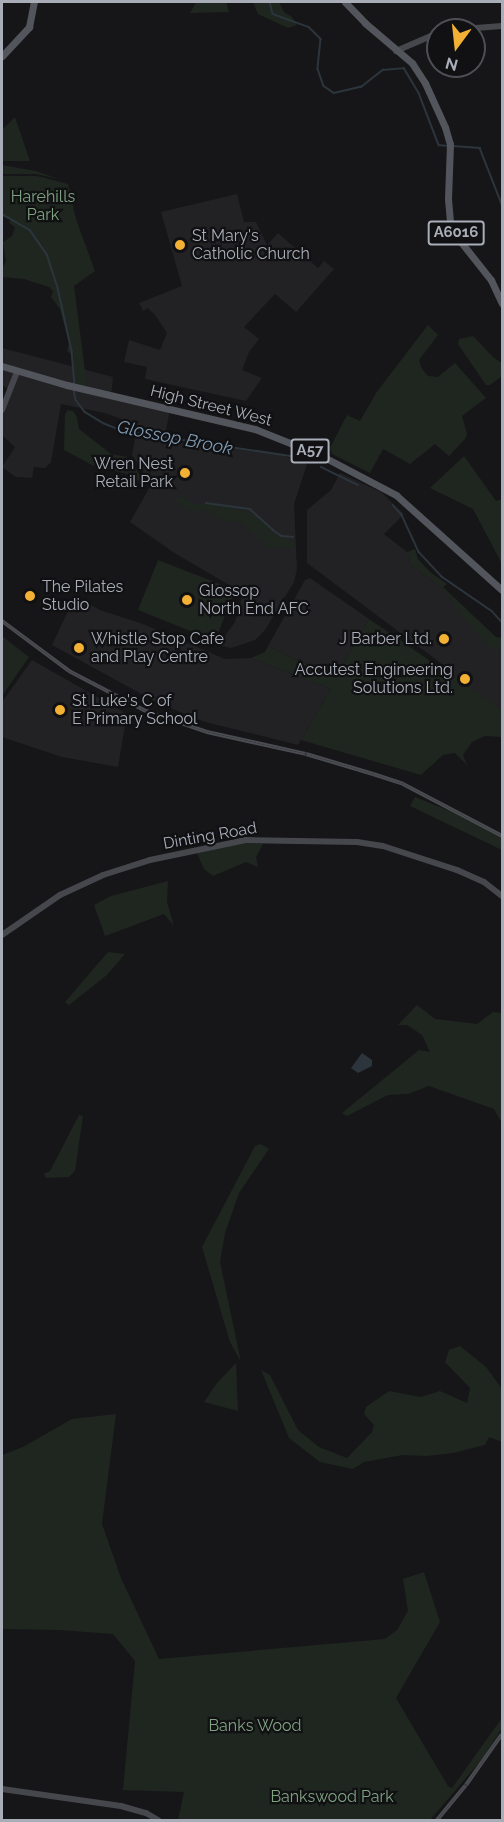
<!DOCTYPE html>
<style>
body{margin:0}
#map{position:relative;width:504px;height:1822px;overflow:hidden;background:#161618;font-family:Raleway,sans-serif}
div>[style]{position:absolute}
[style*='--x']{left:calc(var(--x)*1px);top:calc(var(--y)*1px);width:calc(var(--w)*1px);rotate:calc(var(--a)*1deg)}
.built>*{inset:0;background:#222225}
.green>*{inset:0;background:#1e261f}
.water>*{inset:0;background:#2c353c}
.stream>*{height:1.5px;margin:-0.75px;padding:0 0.75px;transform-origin:0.75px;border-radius:0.75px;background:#2c353c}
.secondary>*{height:6px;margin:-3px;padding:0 3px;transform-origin:3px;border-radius:3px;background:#45474d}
.primary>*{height:7px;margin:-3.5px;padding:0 3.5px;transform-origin:3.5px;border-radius:3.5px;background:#53555c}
.rail>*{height:4px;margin-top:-2px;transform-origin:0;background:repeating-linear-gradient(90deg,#111113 0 4.5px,#4a4c52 0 9px);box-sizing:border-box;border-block:2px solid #4a4c52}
.dots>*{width:16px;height:16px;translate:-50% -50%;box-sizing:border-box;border:3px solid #111113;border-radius:50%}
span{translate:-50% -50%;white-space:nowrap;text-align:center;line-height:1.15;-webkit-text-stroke:4.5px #111113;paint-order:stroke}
.shield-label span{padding:2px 4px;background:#111113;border:2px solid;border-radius:4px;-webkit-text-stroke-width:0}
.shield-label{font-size:15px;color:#a8adb8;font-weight:700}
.park-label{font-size:16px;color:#7fa381}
.poi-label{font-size:16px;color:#a8adb8}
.left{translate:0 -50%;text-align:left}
.right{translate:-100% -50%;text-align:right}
.street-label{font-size:16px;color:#a8adb8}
.water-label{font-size:18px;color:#7f9bb3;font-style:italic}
.frame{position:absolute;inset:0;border:3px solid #a8adb8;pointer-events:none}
.north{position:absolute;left:426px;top:18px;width:60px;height:60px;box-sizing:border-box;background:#111113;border:2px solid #4d4f55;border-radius:50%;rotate:195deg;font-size:16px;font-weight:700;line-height:24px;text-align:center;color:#a8adb8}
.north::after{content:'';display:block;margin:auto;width:21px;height:27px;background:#f2b134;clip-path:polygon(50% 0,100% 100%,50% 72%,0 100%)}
</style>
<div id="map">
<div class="built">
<i style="clip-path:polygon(237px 194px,244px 222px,256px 222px,267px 245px,278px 233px,318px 268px,324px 261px,334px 269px,296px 312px,275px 294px,244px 327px,259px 339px,249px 352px,242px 370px,262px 378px,246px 401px,145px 379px,147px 367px,124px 362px,129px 340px,160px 350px,167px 333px,155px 315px,148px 308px,143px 311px,139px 303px,182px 286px,161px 212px)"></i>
<i style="clip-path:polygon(2px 348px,113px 377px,111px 396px,170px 410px,165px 435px,105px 413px,61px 404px,51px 462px,45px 468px,34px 467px,32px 478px,16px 477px,2px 467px,15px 447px,2px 435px,2px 410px,10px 390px,2px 385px)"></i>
<i style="clip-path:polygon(135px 438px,229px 448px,283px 456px,307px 464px,294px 504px,297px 569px,294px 582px,265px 630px,255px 640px,231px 648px,218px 645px,235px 622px,243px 593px,176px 554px,130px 522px,151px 485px,132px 455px)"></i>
<i style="clip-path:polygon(340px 473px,381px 492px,404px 514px,384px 534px,407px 552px,411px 565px,438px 585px,454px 601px,488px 646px,502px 650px,502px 710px,454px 679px,450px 670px,307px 563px,307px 510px,331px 490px)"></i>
<i style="clip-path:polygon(310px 578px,369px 619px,335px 678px,268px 646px,305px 580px)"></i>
<i style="clip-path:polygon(75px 596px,100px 610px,143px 624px,225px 659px,251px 658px,331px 689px,298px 745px,205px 722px,156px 702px,52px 645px)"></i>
<i style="clip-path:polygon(32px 660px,127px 714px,118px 767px,62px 757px,2px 737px,2px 702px)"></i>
</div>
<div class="green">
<i style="clip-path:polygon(196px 2px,226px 2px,229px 12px,190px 13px)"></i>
<i style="clip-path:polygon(253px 2px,279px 2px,284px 12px,292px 17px,297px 25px,288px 28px,258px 14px)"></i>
<i style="clip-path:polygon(15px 117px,30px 161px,2px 161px,2px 130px)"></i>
<i style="clip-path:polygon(2px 165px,36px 171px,59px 179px,36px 174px,2px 174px)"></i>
<i style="clip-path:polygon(2px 176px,37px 176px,68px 184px,76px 219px,95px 271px,74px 286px,87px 386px,75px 384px,73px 355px,67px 351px,69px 343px,60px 309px,51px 297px,53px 291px,49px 287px,24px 279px,2px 277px,2px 269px,6px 261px,3px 242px,12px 236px,15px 227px,9px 223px,10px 220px,2px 216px)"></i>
<i style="clip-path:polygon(428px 325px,438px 335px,419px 360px,422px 369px,428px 376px,438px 377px,455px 363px,486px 398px,462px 416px,467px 434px,465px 439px,449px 456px,435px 444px,410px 464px,383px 449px,370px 473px,332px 454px,330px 448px,347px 415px,360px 421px,376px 393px)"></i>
<i style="clip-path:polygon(473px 336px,494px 358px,502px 363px,502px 376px,490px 385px,486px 385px,458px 344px,459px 339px)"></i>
<i style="clip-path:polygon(68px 410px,73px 411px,77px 417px,79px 429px,111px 454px,127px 457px,144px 480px,141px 482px,127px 474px,92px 465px,64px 450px,65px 414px)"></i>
<i style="clip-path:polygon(464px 456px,496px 501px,502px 499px,502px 564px,473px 509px,430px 488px)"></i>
<i style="clip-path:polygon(183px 497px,193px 504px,216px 504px,251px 513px,259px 516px,276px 537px,291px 540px,295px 544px,294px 547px,269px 548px,240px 521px,226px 522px,207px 511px,187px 511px,173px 498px)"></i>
<i style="clip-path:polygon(415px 549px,418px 559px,430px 572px,447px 584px,443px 587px,496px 637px,502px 638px,502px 650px,488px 647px,454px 606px,453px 601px,438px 585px,411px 565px,407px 552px)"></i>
<i style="clip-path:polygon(158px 560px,235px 590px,215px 641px,138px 610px)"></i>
<i style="clip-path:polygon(369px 619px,502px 710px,502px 737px,485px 736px,472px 742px,463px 755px,467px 765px,455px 753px,443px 755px,421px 775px,301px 740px,331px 689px,251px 658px,265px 652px,268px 646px,335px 678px)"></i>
<i style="clip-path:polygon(2px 636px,29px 657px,2px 696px)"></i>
<i style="clip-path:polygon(415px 797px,452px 812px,497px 835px,502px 839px,502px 850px,410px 806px)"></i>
<i style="clip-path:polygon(246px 843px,263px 844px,256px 857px,258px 867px,246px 862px,213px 876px,204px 869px,197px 853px)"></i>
<i style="clip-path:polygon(168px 881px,167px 902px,174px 926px,164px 914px,105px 936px,94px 905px,111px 896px)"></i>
<i style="clip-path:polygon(108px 952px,125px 954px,107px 975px,69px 1005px,65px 1002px)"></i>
<i style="clip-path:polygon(417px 1005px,435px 1019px,477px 1024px,493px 1012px,502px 1013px,502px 1123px,494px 1109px,429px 1086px,408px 1094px,388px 1095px,347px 1116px,342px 1113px,419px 1050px,430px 1052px,422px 1035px,407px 1025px,398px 1025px)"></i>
<i style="clip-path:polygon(79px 1115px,83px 1116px,75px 1171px,69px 1177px,46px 1178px,44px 1174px,50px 1171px)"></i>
<i style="clip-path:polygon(261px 1144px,269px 1149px,239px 1193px,225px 1233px,220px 1262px,241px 1362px,230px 1342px,202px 1247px,255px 1146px)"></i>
<i style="clip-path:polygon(460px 1346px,486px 1367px,502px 1389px,502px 1442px,489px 1437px,485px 1445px,453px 1453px,427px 1456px,403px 1455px,364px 1462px,353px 1469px,320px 1462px,289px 1438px,261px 1370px,270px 1375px,298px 1430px,319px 1447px,347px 1458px,372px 1432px,374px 1425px,364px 1414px,366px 1407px,389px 1391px,421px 1397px,440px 1391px,467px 1403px,470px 1388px,445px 1362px,449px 1350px)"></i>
<i style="clip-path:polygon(236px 1363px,238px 1411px,204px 1402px,217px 1383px)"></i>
<i style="clip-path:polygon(116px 1414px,102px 1524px,121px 1578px,159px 1659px,385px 1639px,397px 1630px,408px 1611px,403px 1579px,424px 1572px,440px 1622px,396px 1698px,448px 1786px,452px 1788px,502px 1718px,502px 1728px,483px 1758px,430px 1820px,178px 1820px,184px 1792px,123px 1790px,135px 1661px,113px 1634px,59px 1630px,2px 1629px,2px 1455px,23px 1447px,72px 1419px)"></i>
</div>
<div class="water">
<i style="clip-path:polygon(362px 1053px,372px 1060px,372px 1066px,358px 1073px,351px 1068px)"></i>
</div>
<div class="stream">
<i style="--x:270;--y:2;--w:12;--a:76"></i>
<i style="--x:273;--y:14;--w:38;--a:20"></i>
<i style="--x:309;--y:27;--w:17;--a:45"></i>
<i style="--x:321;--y:39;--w:30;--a:96"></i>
<i style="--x:318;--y:69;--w:18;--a:71"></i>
<i style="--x:324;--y:86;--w:12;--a:35"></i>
<i style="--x:334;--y:93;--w:28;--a:-13"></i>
<i style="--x:361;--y:87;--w:28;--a:-38"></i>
<i style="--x:383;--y:70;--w:21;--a:-5"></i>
<i style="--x:404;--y:68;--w:29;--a:59"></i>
<i style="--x:419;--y:93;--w:56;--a:69"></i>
<i style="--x:439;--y:145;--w:9;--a:6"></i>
<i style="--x:453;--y:146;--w:27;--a:4"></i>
<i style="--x:480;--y:148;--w:60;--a:68.6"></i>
<i style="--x:2;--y:214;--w:32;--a:30"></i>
<i style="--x:30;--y:230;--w:29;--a:55"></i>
<i style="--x:47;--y:254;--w:36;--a:72"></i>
<i style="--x:58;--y:288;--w:65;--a:77.5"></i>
<i style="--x:72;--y:351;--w:32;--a:85"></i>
<i style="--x:74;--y:390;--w:10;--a:79"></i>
<i style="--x:76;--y:400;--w:15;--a:53"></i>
<i style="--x:85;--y:412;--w:21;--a:31"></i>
<i style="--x:103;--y:423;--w:22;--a:22"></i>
<i style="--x:123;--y:431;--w:182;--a:8.5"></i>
<i style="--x:303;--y:458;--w:11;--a:22"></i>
<i style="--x:321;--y:467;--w:41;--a:25.9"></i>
<i style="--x:206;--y:503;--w:44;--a:7.8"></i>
<i style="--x:250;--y:509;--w:31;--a:42"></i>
<i style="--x:273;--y:530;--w:11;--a:34"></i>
<i style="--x:282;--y:536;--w:11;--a:5"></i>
<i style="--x:393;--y:505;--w:13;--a:48"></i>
<i style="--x:402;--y:515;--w:41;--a:65.3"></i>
<i style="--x:419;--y:552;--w:33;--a:47"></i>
<i style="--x:441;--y:576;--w:62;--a:34.5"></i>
<i style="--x:492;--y:611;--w:15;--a:48"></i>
</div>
<div class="secondary">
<i style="--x:449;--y:30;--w:53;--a:-4.3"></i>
<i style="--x:396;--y:51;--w:46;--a:-23.2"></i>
<i style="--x:2;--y:410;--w:41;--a:-68.5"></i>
<i style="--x:2;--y:935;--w:70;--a:-34.6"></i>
<i style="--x:60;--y:895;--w:47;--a:-24.9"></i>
<i style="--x:103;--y:875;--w:49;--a:-17.7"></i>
<i style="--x:150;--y:860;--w:98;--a:-11.8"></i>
<i style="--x:246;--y:840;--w:111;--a:1"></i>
<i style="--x:357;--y:842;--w:26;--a:9"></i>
<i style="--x:383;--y:846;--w:78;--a:18"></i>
<i style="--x:457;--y:870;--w:30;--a:24"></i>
<i style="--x:484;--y:882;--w:23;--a:38"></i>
<i style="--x:2;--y:1789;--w:120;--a:8.1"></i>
<i style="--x:121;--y:1806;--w:26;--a:16"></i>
<i style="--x:146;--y:1813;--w:14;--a:30"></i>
</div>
<div class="primary">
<i style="--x:345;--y:2;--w:29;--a:46"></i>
<i style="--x:365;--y:23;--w:62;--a:40.4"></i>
<i style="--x:412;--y:63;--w:24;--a:57"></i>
<i style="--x:425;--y:83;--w:48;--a:65.6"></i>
<i style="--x:445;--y:127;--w:18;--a:74"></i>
<i style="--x:450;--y:144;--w:55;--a:92.1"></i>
<i style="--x:448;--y:199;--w:23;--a:85"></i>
<i style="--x:450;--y:222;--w:17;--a:65"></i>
<i style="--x:457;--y:237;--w:55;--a:51.7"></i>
<i style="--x:491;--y:280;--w:26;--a:65"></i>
<i style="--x:2;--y:56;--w:40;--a:-47"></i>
<i style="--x:29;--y:27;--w:25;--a:-79"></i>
<i style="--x:2;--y:366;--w:68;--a:16.3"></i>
<i style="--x:67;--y:385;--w:193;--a:13.2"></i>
<i style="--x:255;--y:429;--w:72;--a:21.9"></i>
<i style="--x:322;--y:456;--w:84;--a:27.8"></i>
<i style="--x:396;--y:495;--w:142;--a:41.9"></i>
</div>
<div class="rail">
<i style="--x:2;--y:621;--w:84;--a:36.7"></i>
<i style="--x:69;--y:671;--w:87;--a:27.5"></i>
<i style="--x:146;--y:711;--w:65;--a:19"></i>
<i style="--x:207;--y:732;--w:101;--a:12.5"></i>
<i style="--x:306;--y:754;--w:70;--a:16.6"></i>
<i style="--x:373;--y:774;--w:32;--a:18"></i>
<i style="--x:403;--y:784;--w:112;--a:27.7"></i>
<i style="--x:437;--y:1820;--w:45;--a:-50.4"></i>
<i style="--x:466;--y:1785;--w:62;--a:-54.8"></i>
</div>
<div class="dots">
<i style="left:180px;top:245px;background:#f2b134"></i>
<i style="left:185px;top:473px;background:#f2b134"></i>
<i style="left:30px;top:596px;background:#f2b134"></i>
<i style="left:187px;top:600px;background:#f2b134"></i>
<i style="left:444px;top:639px;background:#f2b134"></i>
<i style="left:79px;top:648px;background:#f2b134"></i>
<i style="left:465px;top:679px;background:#f2b134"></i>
<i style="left:60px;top:710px;background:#f2b134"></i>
</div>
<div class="shield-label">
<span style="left:456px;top:233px">A6016</span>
<span style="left:310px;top:451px">A57</span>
</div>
<div class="park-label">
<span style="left:43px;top:206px">Harehills<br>Park</span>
<span style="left:255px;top:1726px">Banks Wood</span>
<span style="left:332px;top:1797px">Bankswood Park</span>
</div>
<div class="poi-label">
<span class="left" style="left:192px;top:245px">St Mary's<br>Catholic Church</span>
<span class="right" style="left:173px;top:473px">Wren Nest<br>Retail Park</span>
<span class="left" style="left:42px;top:596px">The Pilates<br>Studio</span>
<span class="left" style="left:199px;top:600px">Glossop<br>North End AFC</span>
<span class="left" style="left:91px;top:648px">Whistle Stop Cafe<br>and Play Centre</span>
<span class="right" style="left:432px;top:639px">J Barber Ltd.</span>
<span class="right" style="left:453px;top:679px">Accutest Engineering<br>Solutions Ltd.</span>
<span class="left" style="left:72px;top:710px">St Luke's C of<br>E Primary School</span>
</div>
<div class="street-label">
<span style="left:211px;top:406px;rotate:14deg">High Street West</span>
<span style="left:210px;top:836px;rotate:-10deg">Dinting Road</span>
</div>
<div class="water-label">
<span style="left:175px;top:438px;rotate:11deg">Glossop Brook</span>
</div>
<div class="frame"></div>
<div class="north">N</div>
</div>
